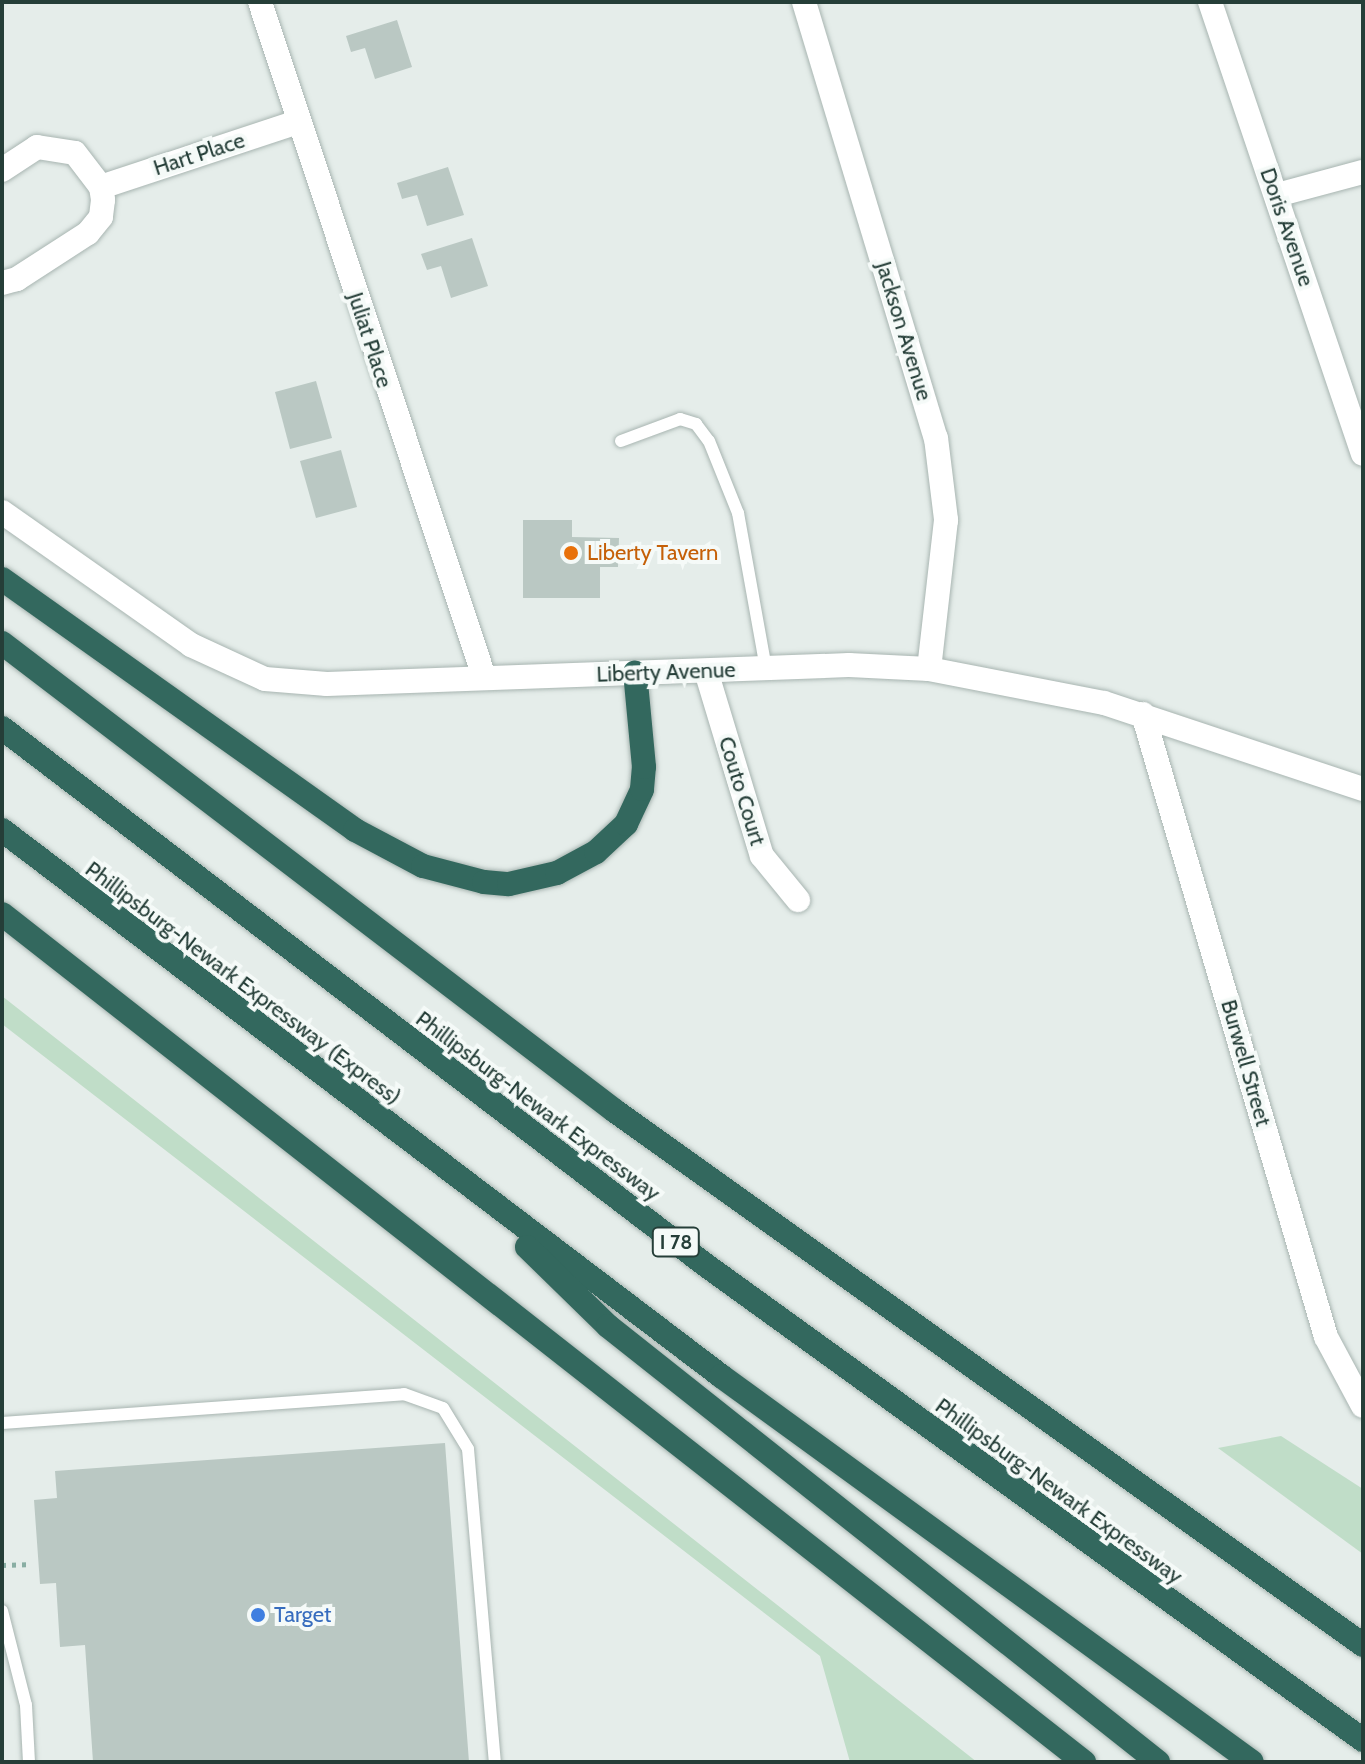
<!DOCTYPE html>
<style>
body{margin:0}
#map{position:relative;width:1365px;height:1764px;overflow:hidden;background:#e5edea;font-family:Cabin,sans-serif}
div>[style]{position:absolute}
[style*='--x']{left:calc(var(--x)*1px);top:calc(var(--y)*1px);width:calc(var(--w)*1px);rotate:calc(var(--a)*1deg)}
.green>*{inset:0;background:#c0ddc8}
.building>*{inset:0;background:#bac8c3}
.path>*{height:5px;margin-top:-2.5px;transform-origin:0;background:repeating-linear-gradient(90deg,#88aea3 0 4px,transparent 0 10px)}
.roads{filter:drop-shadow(0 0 2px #a8b5b1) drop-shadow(0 0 2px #a8b5b1)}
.service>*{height:12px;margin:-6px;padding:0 6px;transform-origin:6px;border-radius:6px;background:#fff}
.minor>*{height:24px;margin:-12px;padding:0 12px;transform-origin:12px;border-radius:12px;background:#fff}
.tertiary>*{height:24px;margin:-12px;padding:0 12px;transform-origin:12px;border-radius:12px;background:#fff}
.motorway>*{height:24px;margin:-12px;padding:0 12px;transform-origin:12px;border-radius:12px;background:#33685e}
.dots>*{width:22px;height:22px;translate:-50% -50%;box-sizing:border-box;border:4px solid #f5faf8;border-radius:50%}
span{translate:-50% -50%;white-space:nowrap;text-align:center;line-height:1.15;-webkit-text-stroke:8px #f5faf8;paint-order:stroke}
.shield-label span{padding:2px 6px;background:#f5faf8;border:2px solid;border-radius:6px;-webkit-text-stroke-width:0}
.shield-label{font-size:20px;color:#253e38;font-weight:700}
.street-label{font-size:22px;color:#253e38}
.food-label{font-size:22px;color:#c56008}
.left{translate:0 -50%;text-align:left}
.shop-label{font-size:22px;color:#366cbe}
.frame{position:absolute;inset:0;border:4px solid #253e38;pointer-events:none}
</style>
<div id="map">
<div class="green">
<i style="clip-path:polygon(2px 996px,977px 1762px,850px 1762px,820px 1656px,2px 1024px)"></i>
<i style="clip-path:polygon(1281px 1436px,1363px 1489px,1363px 1554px,1218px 1448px)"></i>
</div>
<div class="building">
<i style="clip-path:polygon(397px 20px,412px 67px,375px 79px,365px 48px,351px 52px,346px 36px)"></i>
<i style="clip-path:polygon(448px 167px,464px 215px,427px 226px,417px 195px,402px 199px,397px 183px)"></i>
<i style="clip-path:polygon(472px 238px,488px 286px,451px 298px,441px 266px,427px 270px,421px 254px)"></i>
<i style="clip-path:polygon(316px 381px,332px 438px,290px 449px,275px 392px)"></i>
<i style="clip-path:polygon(341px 450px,357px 507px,316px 518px,300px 461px)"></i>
<i style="clip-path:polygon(523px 520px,572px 520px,572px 537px,619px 538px,618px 567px,600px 567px,600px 598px,523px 598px)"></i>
<i style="clip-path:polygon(445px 1443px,469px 1762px,93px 1762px,85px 1645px,60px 1647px,56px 1583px,40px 1584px,34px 1500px,57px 1498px,55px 1471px)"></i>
</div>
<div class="path">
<i style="--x:2;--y:1565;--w:25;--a:-2"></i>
</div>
<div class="roads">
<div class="service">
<i style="--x:621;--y:441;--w:63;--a:-20.4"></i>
<i style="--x:680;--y:419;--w:17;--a:17"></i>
<i style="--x:696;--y:424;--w:21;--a:53"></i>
<i style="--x:709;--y:441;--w:78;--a:68.1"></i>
<i style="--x:738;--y:513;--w:158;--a:79.8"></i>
<i style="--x:2;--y:1423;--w:403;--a:-4.1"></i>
<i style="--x:404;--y:1394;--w:41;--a:19.7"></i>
<i style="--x:443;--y:1408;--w:48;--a:58.6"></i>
<i style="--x:468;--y:1449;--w:314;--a:85.1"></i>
<i style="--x:2;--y:1611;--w:97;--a:75.7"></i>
<i style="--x:26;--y:1705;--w:57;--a:87"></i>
</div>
<div class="minor">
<i style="--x:260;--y:2;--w:711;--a:71.64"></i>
<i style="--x:804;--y:2;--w:456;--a:73.2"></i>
<i style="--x:936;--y:438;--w:83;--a:83"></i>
<i style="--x:946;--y:520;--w:150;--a:96.5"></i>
<i style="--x:1210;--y:2;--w:477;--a:71.3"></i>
<i style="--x:2;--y:170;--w:42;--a:-33.3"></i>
<i style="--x:37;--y:147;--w:38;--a:9"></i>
<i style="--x:75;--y:153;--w:43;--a:52.6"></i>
<i style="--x:101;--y:187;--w:13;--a:81"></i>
<i style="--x:103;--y:200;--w:17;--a:97"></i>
<i style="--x:101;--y:217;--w:21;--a:129"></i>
<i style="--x:88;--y:233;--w:85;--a:147.1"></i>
<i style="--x:17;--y:279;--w:16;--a:165"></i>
<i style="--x:101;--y:187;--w:207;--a:-18.3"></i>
<i style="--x:1277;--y:195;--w:89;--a:-15"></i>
<i style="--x:706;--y:671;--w:193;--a:73.2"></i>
<i style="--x:762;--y:856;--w:57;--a:50.7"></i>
<i style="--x:1143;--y:714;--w:649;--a:73.63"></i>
<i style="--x:1326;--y:1337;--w:78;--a:61.8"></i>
</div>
<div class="tertiary">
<i style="--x:2;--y:512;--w:231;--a:35.1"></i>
<i style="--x:191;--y:645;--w:81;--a:24.7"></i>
<i style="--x:265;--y:679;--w:62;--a:4.6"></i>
<i style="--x:327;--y:684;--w:522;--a:-2.08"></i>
<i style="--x:849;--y:665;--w:80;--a:2.9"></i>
<i style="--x:929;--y:669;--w:178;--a:11"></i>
<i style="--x:1104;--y:703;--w:273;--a:18.4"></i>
</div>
<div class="motorway">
<i style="--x:2;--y:579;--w:433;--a:35.4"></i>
<i style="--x:355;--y:830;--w:77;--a:27.9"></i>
<i style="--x:423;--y:866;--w:63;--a:14.7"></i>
<i style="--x:484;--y:882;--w:25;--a:5"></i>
<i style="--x:509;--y:884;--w:49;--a:-12.9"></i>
<i style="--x:557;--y:873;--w:44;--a:-28.3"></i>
<i style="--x:596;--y:852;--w:41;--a:-43"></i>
<i style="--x:626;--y:824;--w:38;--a:-65"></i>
<i style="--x:642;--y:789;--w:22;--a:-85"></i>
<i style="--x:644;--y:767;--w:95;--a:-95.4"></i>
<i style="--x:2;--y:643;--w:771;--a:37.36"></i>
<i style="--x:615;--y:1111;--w:919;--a:35.52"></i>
<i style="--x:2;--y:728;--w:887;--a:37.35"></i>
<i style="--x:707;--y:1266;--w:809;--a:35.85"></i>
<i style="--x:2;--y:830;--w:903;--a:37.21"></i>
<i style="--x:721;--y:1376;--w:656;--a:36.01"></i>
<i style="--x:2;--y:914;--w:1375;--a:38.09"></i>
<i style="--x:527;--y:1247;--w:113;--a:44.3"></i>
<i style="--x:608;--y:1326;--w:702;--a:38.4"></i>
</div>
</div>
<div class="dots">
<i style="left:571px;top:553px;background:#e8710a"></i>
<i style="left:258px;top:1615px;background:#3f7fe0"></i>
</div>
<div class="shield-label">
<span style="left:676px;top:1242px">I 78</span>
</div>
<div class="street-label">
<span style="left:199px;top:154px;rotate:-18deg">Hart Place</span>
<span style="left:1287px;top:227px;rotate:71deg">Doris Avenue</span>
<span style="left:904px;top:331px;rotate:73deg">Jackson Avenue</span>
<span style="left:370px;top:340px;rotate:72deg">Juliat Place</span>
<span style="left:666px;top:672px;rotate:-2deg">Liberty Avenue</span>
<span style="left:742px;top:791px;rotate:73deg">Couto Court</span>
<span style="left:243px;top:983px;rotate:37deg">Phillipsburg-Newark Expressway (Express)</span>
<span style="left:1246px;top:1063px;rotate:74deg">Burwell Street</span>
<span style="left:538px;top:1106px;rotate:37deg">Phillipsburg-Newark Expressway</span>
<span style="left:1059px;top:1491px;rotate:36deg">Phillipsburg-Newark Expressway</span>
</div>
<div class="food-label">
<span class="left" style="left:587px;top:553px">Liberty Tavern</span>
</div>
<div class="shop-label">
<span class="left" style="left:274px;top:1615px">Target</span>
</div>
<div class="frame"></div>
</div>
